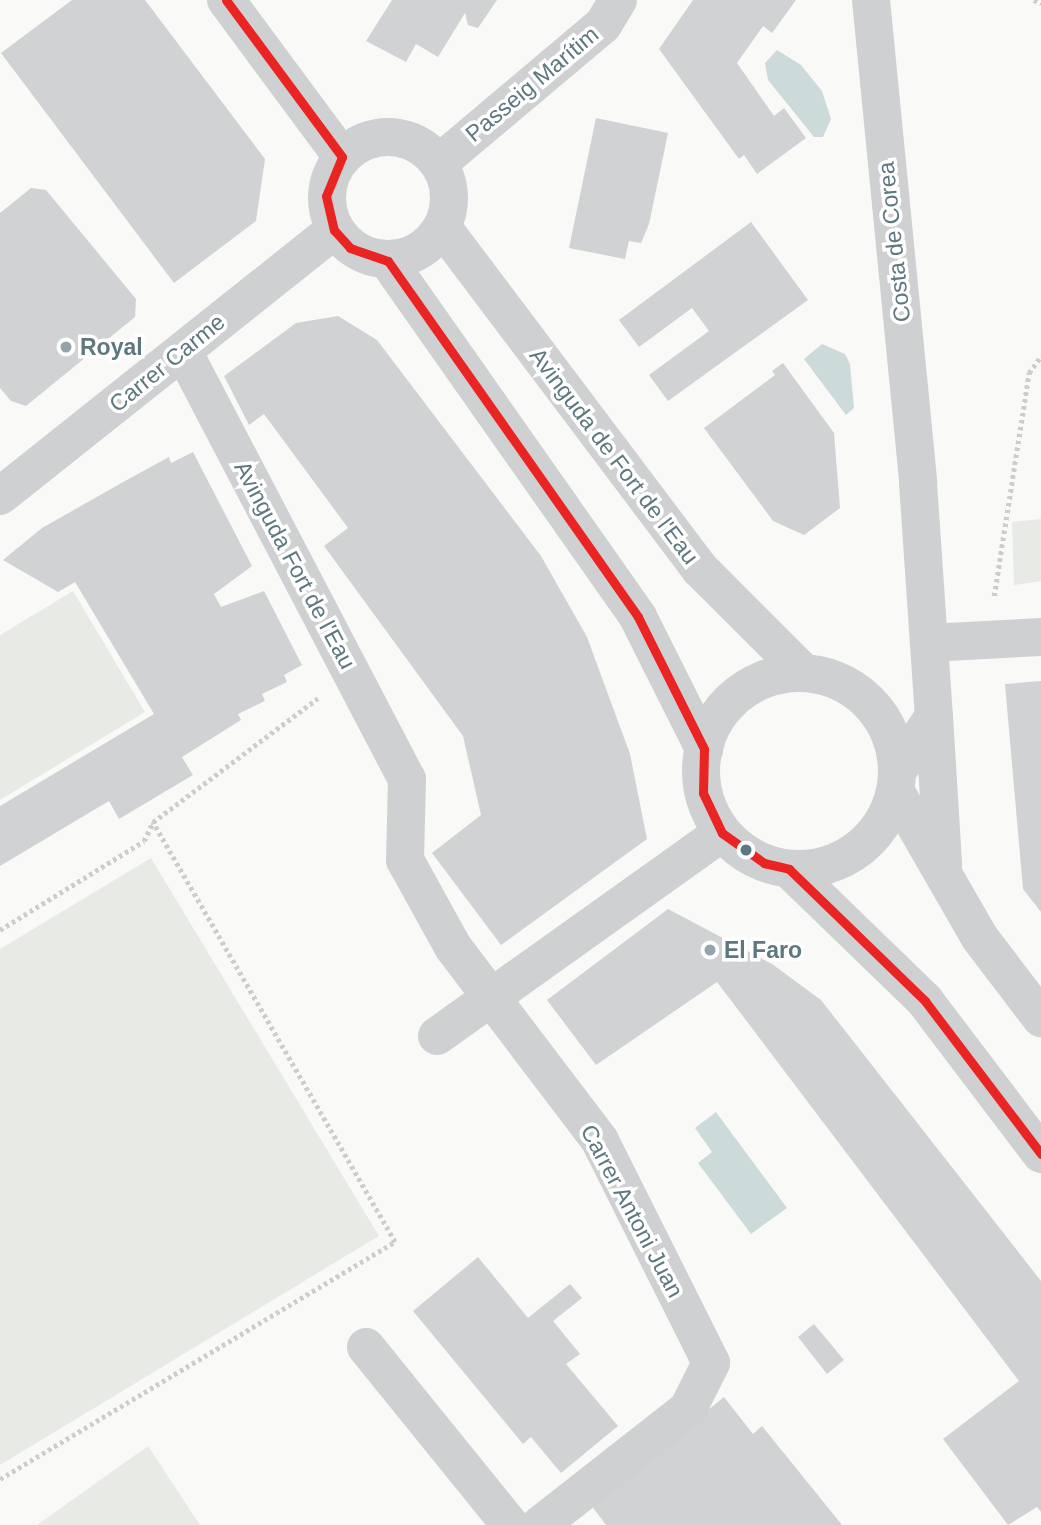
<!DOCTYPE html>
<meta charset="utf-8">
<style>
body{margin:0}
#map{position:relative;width:1041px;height:1525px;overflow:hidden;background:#f9f9f8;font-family:Helvetica,sans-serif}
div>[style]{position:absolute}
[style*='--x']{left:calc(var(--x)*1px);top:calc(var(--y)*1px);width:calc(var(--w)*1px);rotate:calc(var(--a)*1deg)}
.green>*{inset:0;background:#e8ebe5}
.water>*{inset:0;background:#ccdad9}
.building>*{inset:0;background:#d0d2d3}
.path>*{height:4.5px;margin-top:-2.25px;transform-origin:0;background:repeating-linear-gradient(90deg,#cccece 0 3.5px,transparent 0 7px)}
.minor>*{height:38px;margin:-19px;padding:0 19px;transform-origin:19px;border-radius:19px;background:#ced0d1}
.minor>.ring{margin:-19px;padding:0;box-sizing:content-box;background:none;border:38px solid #ced0d1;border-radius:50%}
.bus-1>*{height:9px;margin:-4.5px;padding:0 4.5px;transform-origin:4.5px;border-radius:4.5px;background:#ea2423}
.dots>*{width:19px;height:19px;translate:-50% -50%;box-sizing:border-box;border:4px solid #fff;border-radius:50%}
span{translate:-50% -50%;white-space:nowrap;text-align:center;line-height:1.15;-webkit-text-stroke:7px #fff;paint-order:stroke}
.street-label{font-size:23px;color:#5d787f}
.poi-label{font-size:23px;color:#5d787f;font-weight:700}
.left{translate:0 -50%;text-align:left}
</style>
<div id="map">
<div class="green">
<i style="clip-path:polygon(1041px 519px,1041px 581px,1014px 585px,1012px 522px)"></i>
<i style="clip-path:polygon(73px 591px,145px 712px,0 800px,0 635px)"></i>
<i style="clip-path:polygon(151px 858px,379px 1236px,0 1465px,0 949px)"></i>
<i style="clip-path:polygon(148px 1446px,200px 1525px,37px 1525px)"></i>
</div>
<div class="water">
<i style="clip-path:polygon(777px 50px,801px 65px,822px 91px,831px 119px,823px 137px,814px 137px,768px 80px,765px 63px)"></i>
<i style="clip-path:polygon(822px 344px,845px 354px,850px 364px,854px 408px,846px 415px,804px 359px)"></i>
<i style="clip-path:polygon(716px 1112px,787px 1208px,751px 1234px,698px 1163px,712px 1152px,695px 1128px)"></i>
</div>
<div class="building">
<i style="clip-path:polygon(72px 0,145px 0,265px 159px,256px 221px,174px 283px,1px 53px)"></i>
<i style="clip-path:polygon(392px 0,497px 0,478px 28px,468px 25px,465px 13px,438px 57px,416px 44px,406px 62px,366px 41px)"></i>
<i style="clip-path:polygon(693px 0,796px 0,772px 33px,763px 26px,737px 63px,774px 116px,784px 108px,806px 138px,757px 174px,744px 155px,739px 159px,659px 49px)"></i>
<i style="clip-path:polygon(596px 118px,668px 133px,649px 224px,641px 243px,629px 241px,625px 259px,569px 248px)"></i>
<i style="clip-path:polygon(31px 188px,46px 190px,136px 299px,135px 317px,26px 406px,11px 401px,0 388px,0 213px)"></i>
<i style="clip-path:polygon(751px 222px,808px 300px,668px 401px,649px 375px,709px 331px,692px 308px,639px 347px,619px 320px)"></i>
<i style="clip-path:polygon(338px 316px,377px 340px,541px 556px,587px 637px,630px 754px,647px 839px,501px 945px,432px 853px,481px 815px,463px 736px,324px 546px,348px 528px,264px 414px,249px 425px,224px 376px,296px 323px)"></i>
<i style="clip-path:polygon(783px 363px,834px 433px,840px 508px,804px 535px,773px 521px,704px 428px,775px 375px,772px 371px)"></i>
<i style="clip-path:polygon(193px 452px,252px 566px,214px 594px,221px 607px,264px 591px,302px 665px,284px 675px,287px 682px,262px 694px,265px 701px,238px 714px,241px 720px,182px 757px,193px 775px,119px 819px,109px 801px,0 866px,0 806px,154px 714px,75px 582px,58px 592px,3px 560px,42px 528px,125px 481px,169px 457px,171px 463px)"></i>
<i style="clip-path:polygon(1041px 681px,1041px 912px,1023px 889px,1005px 684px)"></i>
<i style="clip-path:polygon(668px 909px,772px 964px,821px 1000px,1041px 1281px,1041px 1512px,1037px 1507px,1008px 1525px,943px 1439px,1019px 1381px,717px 982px,596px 1065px,547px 1000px)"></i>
<i style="clip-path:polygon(478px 1257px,528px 1318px,570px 1284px,582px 1298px,553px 1321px,580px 1354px,566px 1364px,618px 1426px,561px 1473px,531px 1437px,523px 1444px,413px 1311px)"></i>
<i style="clip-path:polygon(814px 1324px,844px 1360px,827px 1374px,798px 1337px)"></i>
<i style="clip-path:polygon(724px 1397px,753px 1434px,762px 1426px,842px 1525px,606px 1525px,591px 1505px)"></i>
</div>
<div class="path">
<i style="--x:1034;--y:0;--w:8;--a:23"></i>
<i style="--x:994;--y:596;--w:226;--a:-81.1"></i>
<i style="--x:1029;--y:373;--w:21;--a:-55"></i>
<i style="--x:0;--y:930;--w:169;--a:-31.7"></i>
<i style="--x:144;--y:841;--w:21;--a:-65"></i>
<i style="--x:153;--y:822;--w:206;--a:-36.9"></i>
<i style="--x:0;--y:1479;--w:461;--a:-31"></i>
<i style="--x:395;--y:1242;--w:485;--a:-120"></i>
</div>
<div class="minor">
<i style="--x:226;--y:0;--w:195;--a:53.5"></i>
<i style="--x:871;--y:0;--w:485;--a:84.4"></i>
<i style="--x:918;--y:483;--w:234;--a:86.1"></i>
<i style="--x:934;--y:716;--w:65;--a:123.7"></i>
<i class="ring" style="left:327px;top:137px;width:84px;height:84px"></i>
<i style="--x:439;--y:163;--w:214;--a:-40.1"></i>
<i style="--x:603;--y:25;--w:29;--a:-59"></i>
<i style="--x:443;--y:228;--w:427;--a:53"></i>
<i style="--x:700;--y:569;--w:143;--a:45"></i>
<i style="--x:388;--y:261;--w:435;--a:54.9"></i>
<i style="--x:638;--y:617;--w:148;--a:63.4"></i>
<i style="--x:183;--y:351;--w:483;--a:62.4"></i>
<i style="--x:407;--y:779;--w:81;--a:91.4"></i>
<i style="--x:405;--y:860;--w:99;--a:61.1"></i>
<i style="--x:453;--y:947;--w:243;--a:52.8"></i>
<i style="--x:600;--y:1141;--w:248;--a:63.4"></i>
<i style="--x:711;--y:1363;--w:51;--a:116.6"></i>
<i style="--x:688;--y:1409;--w:188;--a:141.9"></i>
<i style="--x:0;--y:496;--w:427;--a:-38.5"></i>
<i style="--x:929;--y:643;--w:112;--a:-3.1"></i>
<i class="ring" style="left:701px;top:673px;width:158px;height:158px"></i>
<i style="--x:934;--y:716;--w:149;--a:86.5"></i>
<i style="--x:896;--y:792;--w:168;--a:60.1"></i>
<i style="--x:980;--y:938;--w:101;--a:52.7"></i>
<i style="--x:789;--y:869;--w:190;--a:44.1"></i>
<i style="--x:925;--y:1001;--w:192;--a:52.8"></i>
<i style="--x:437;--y:1036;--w:350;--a:-35.5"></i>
<i style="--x:366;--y:1347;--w:229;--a:51"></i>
</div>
<div class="bus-1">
<i style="--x:226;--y:0;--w:195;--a:53.5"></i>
<i style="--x:342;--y:157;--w:42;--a:112.3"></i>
<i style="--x:326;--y:196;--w:35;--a:77"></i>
<i style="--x:334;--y:230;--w:24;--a:48"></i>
<i style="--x:350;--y:248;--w:40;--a:18.9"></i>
<i style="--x:388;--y:261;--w:435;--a:54.9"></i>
<i style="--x:638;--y:617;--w:148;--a:63.4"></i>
<i style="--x:704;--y:749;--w:44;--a:91.3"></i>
<i style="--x:703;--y:793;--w:44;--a:64.6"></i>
<i style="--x:722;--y:833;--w:52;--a:35.5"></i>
<i style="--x:764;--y:863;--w:26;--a:13"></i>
<i style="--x:789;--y:869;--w:190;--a:44.1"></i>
<i style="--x:925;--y:1001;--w:192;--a:52.8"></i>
</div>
<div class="dots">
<i style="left:66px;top:347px;background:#94a5a9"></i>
<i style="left:746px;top:850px;background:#5d787f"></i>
<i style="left:710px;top:950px;background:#94a5a9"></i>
</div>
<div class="street-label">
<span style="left:532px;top:84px;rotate:-40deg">Passeig Marítim</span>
<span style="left:894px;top:242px;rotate:-96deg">Costa de Corea</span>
<span style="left:167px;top:363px;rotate:-39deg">Carrer Carme</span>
<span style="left:614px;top:456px;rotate:53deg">Avinguda de Fort de l'Eau</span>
<span style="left:295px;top:565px;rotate:62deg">Avinguda Fort de l'Eau</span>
<span style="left:632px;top:1211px;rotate:62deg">Carrer Antoni Juan</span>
</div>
<div class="poi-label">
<span class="left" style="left:80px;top:347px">Royal</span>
<span class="left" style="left:724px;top:950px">El Faro</span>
</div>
</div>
